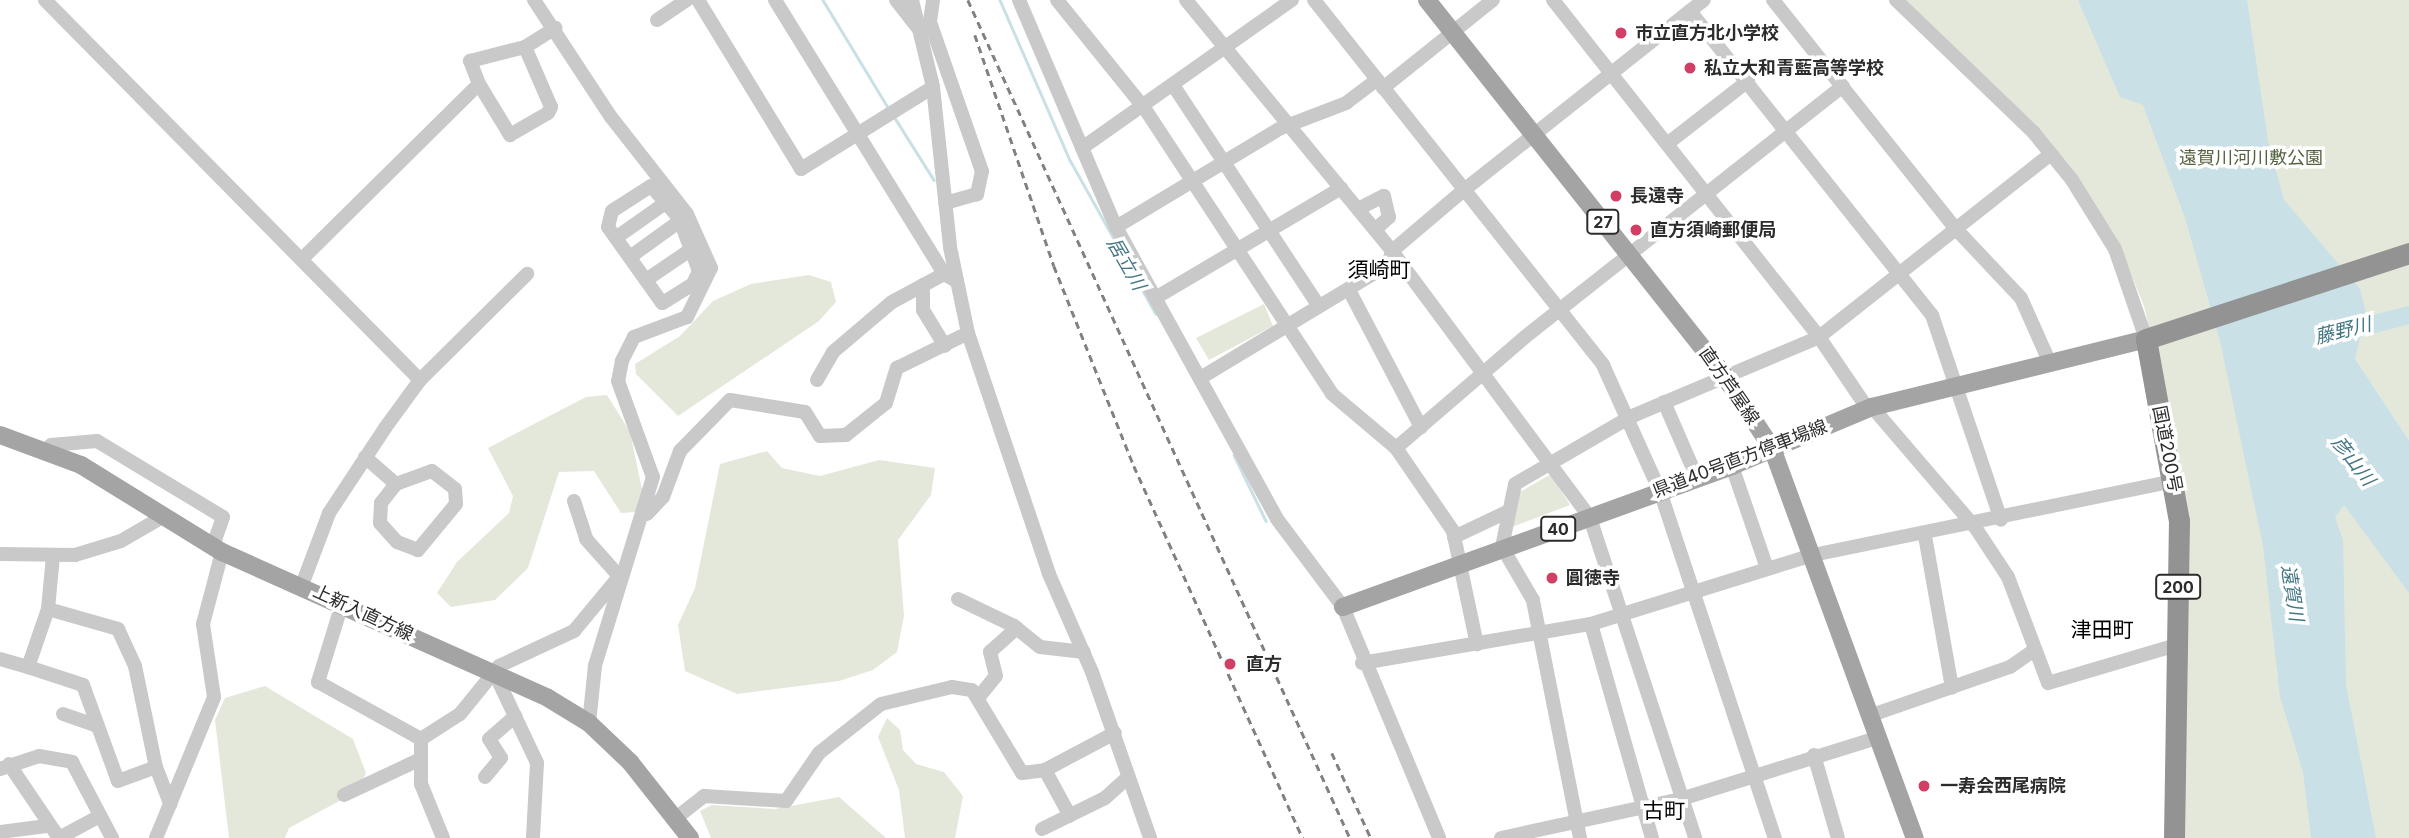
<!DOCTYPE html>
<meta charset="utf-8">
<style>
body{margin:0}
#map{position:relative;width:2409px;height:838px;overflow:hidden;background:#fff;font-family:Inter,"Noto Sans JP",sans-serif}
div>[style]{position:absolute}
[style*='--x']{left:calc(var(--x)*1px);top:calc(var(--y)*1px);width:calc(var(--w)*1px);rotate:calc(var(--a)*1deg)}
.green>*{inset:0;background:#e4e8db}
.water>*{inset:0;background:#c8e0e6}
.stream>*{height:2.5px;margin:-1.25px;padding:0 1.25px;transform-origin:1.25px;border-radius:1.25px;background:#c8e0e6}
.river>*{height:18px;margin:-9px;padding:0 9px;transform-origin:9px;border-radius:9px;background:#c8e0e6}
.minor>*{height:14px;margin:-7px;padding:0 7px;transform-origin:7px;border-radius:7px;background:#c9c9c9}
.major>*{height:18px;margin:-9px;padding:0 9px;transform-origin:9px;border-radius:9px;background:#a4a4a4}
.highway>*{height:21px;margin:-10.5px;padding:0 10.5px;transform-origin:10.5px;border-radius:10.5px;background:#939393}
.rail>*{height:2.5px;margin-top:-1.25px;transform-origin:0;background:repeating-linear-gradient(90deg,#818181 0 7px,transparent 0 12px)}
.dots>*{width:19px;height:19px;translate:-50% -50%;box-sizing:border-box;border:4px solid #fff;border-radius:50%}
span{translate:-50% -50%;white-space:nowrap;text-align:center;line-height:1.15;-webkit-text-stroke:7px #fff;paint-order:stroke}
.shield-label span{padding:2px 5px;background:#fff;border:2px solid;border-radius:5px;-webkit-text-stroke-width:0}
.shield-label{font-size:16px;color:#2c2c2c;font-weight:700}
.poi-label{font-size:18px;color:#2c2c2c;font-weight:700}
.left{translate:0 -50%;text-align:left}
.park-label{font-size:18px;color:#55623f}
.street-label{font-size:18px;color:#2c2c2c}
.water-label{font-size:19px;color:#447784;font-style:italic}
.quarter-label{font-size:21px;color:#000}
</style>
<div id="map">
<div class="green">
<i style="clip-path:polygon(1906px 0,2409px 0,2409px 838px,2178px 838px,2188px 533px,2179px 456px,2144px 306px,2118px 242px,2041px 133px)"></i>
<i style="clip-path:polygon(809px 275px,831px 282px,836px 302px,819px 321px,678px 416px,636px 374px,635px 364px,680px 336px,713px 301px,751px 284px)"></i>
<i style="clip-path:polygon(1264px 304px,1273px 326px,1209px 360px,1196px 338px)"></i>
<i style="clip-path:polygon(607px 395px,630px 432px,643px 494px,637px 512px,621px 513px,594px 471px,559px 472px,528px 568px,495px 600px,451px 607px,437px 593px,457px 562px,509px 513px,513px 496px,488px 448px,586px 397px)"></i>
<i style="clip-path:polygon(767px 451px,782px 468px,820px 476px,879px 460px,935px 468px,931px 495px,898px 540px,904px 616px,897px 652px,873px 670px,839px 681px,737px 694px,685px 671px,678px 625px,695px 588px,720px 464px)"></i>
<i style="clip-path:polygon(1551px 474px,1570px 505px,1512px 527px,1520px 492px)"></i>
<i style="clip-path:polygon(265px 686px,353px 739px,366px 773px,358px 791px,289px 828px,285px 838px,229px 838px,215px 720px,225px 698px)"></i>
<i style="clip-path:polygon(887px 718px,900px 730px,903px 750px,916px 764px,944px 772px,963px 796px,955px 838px,905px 838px,899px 790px,878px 737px)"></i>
<i style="clip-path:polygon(839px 797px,886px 838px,711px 838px,700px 811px,712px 805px,775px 809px)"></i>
</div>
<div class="water">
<i style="clip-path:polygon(2078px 0,2247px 0,2268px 141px,2284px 200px,2360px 289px,2366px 313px,2355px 359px,2409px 441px,2409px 593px,2344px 505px,2335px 517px,2343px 540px,2346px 685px,2376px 838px,2311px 838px,2303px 772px,2280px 697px,2263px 546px,2220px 341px,2185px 218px,2143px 105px,2120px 97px)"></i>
</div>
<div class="stream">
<i style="--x:823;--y:0;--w:127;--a:58.8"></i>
<i style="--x:1000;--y:0;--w:175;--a:66.4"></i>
<i style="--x:1070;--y:160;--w:176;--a:60.8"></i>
<i style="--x:895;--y:118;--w:73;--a:57.8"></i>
<i style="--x:1234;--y:455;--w:73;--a:64.1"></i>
</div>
<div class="river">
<i style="--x:2339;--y:333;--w:72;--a:-14.4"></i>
</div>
<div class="minor">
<i style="--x:45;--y:0;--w:534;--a:45.38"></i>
<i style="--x:534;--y:0;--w:140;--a:56.7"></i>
<i style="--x:611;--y:117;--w:123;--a:51.9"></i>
<i style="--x:687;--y:214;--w:59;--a:66"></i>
<i style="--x:711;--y:268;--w:55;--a:116.1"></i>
<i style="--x:687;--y:317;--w:57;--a:159.3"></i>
<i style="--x:634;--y:337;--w:27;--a:117"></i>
<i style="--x:622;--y:361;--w:20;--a:101"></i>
<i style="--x:618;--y:381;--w:102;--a:70"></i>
<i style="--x:653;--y:477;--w:198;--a:107.1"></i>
<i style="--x:595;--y:666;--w:57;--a:96"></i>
<i style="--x:698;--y:0;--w:198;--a:58.6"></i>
<i style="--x:801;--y:169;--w:155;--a:-31.8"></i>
<i style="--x:775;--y:0;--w:322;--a:58.3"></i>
<i style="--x:944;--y:274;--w:14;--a:30"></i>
<i style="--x:896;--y:0;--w:37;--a:52"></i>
<i style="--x:912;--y:0;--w:89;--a:76.4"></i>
<i style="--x:933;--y:87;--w:161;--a:83.9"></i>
<i style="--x:950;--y:247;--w:88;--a:78.2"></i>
<i style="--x:968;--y:333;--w:254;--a:71.4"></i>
<i style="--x:1049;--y:574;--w:107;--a:66.3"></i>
<i style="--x:1092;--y:672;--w:176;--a:70.7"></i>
<i style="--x:933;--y:0;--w:22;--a:98"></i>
<i style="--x:930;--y:22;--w:158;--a:70.8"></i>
<i style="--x:982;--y:171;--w:24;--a:102"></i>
<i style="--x:977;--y:194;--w:33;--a:164"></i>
<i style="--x:1019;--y:0;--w:247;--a:66.9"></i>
<i style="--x:1116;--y:227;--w:333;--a:61.1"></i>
<i style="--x:1277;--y:519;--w:110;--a:53.1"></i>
<i style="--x:1343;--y:607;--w:250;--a:67.4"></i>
<i style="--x:1057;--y:0;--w:140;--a:51.1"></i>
<i style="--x:1145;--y:109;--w:341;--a:56.7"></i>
<i style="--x:1332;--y:394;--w:84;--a:40.2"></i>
<i style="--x:1396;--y:448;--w:101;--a:55.5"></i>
<i style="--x:1453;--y:531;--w:116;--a:78.1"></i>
<i style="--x:1186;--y:0;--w:325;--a:50.6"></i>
<i style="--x:1392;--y:251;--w:332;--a:53.4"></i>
<i style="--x:1590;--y:518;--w:337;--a:71.8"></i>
<i style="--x:1314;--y:0;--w:466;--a:51.6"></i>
<i style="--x:1603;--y:365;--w:138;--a:65.7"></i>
<i style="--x:1660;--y:491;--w:366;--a:71.7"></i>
<i style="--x:1553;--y:0;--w:429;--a:51.7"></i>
<i style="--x:1819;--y:337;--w:87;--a:55.8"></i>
<i style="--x:1773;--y:0;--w:292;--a:51.4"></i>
<i style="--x:1955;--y:228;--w:96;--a:46.7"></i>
<i style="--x:2021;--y:298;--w:69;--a:66"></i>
<i style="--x:1896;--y:0;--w:192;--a:43.9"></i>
<i style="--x:2034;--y:133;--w:60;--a:51"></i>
<i style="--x:2072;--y:180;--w:81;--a:58.1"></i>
<i style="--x:2115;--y:249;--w:95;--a:71"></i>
<i style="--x:1690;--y:11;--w:389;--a:51.5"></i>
<i style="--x:1932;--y:315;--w:216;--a:71.4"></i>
<i style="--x:657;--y:20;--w:36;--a:-34"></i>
<i style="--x:479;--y:84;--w:60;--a:58.7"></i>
<i style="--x:510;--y:135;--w:44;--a:-30.1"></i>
<i style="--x:548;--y:113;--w:7;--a:-63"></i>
<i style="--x:551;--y:107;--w:65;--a:-113.4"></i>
<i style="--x:1175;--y:88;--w:261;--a:56.6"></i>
<i style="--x:1383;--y:88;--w:141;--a:-38.7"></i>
<i style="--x:1667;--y:144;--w:103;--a:-37.9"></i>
<i style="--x:1082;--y:148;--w:257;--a:-35.2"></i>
<i style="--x:651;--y:186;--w:43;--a:48.8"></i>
<i style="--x:679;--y:218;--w:57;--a:69.3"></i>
<i style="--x:699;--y:271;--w:14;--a:115"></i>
<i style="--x:693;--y:284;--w:36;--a:148"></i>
<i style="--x:662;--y:303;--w:93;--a:-125.4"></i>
<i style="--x:608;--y:227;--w:16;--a:-76"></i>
<i style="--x:612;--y:211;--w:46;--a:-32.7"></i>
<i style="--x:1358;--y:209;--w:29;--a:-27"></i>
<i style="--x:1384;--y:196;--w:22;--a:77"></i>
<i style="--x:1389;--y:217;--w:19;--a:137"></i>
<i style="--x:1116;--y:227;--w:192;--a:-31"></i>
<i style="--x:1281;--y:128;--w:70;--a:-21"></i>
<i style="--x:1346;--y:103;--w:39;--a:-37"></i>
<i style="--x:617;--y:237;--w:66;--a:-35.1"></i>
<i style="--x:630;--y:257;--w:62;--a:-35.8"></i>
<i style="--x:302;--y:259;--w:249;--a:-44.7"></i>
<i style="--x:479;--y:84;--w:25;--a:-111"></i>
<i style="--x:470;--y:61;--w:57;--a:-14.3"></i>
<i style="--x:525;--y:47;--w:36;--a:-32"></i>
<i style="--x:646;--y:280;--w:57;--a:-34.2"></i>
<i style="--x:923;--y:285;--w:25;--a:90"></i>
<i style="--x:923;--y:310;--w:42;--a:58.6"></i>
<i style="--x:1349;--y:290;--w:155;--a:62.3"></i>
<i style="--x:1157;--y:297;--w:214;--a:-30.6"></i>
<i style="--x:1202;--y:377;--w:217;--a:-31.1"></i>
<i style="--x:1388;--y:265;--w:15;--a:-74"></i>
<i style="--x:1392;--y:251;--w:94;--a:-40.3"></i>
<i style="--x:1464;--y:190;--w:306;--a:-38.4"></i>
<i style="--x:817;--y:380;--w:32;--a:-60"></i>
<i style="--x:833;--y:352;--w:77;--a:-40.3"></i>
<i style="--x:892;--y:302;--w:59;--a:-28.3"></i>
<i style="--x:1664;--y:402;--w:83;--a:66.5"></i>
<i style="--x:1872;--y:407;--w:158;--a:49.4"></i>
<i style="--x:1975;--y:527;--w:60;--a:56.6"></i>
<i style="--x:2008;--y:577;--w:113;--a:69.3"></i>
<i style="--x:2048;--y:683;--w:134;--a:-16.5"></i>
<i style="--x:1396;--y:448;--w:170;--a:-40.7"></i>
<i style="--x:1525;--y:337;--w:405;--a:-38.3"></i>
<i style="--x:45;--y:452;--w:9;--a:-49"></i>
<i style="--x:51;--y:445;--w:46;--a:-5"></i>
<i style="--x:97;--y:441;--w:147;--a:31.1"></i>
<i style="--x:223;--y:517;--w:31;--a:109"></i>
<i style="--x:365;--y:457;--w:41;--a:41.1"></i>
<i style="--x:396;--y:484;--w:38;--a:-20"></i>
<i style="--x:432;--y:471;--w:29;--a:38"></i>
<i style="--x:455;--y:489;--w:15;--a:86"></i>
<i style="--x:456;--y:504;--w:60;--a:129.6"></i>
<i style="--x:418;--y:550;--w:22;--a:-159"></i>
<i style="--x:397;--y:542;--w:25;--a:-132"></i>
<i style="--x:380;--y:523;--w:20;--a:-87"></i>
<i style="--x:381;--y:503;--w:24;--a:-52"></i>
<i style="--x:1732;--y:466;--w:108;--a:71.1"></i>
<i style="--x:574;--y:501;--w:40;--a:72"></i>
<i style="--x:586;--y:539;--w:50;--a:48.3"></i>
<i style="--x:647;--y:514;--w:23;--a:-47"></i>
<i style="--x:663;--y:497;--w:49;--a:-69.7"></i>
<i style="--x:680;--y:451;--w:71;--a:-45.6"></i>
<i style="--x:730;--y:400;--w:76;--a:9.1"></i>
<i style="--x:805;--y:412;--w:28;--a:58"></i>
<i style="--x:820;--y:436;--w:26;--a:-2"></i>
<i style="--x:846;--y:435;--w:51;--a:-38.7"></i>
<i style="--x:886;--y:403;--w:37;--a:-73"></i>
<i style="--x:897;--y:368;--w:79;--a:-26.2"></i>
<i style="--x:1925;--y:536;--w:154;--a:79.9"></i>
<i style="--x:1454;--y:537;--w:61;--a:-25.3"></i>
<i style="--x:0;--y:554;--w:75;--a:0.8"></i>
<i style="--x:75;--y:555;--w:48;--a:-16.9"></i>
<i style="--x:121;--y:541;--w:50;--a:-30.2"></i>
<i style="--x:53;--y:556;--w:53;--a:95.4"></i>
<i style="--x:48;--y:609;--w:61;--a:109"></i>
<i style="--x:28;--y:667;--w:58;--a:18.1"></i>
<i style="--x:83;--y:685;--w:102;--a:70"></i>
<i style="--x:118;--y:781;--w:40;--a:-20.2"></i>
<i style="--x:156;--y:767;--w:40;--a:69"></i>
<i style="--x:302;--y:585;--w:77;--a:-69.4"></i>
<i style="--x:329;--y:513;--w:102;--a:-56.6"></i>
<i style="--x:385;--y:428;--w:59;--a:-53.9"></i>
<i style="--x:420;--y:380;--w:151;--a:-44.7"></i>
<i style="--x:958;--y:599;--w:62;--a:25.7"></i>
<i style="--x:1014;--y:626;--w:33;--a:39"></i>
<i style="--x:1040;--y:647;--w:44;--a:6.5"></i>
<i style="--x:342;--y:604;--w:82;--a:107.1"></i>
<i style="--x:318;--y:682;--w:118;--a:29"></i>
<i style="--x:48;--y:609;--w:73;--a:15.9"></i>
<i style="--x:118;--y:629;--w:41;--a:65.3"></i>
<i style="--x:135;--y:666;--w:103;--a:78.3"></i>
<i style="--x:1591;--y:624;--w:223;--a:74.1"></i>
<i style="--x:0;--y:659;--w:29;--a:16"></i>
<i style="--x:1362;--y:663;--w:232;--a:-9.7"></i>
<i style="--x:1591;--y:624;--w:232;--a:-17.3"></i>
<i style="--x:1813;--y:555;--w:369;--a:-11.6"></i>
<i style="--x:495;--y:674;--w:98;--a:64.7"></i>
<i style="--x:537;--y:763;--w:75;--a:93.1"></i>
<i style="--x:978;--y:698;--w:28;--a:-51"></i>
<i style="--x:996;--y:676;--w:25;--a:-104"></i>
<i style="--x:990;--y:652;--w:36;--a:-42"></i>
<i style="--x:63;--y:714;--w:34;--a:19"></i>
<i style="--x:1869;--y:716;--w:149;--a:-19.2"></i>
<i style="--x:2010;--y:667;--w:29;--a:-35"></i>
<i style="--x:421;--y:739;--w:46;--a:-32.7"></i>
<i style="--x:460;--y:714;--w:62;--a:-50.9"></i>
<i style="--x:499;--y:666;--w:83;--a:-25"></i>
<i style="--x:574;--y:631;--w:75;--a:-50.4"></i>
<i style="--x:421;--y:739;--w:45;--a:90"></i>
<i style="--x:421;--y:784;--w:58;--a:67.8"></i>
<i style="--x:1814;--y:755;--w:86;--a:73.9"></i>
<i style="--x:9;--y:764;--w:89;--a:56"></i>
<i style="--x:59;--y:838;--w:44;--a:-28.3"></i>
<i style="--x:0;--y:769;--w:41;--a:-18.4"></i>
<i style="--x:39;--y:756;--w:34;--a:10"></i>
<i style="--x:72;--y:762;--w:86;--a:62.2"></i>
<i style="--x:1045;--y:770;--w:52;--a:61.5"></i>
<i style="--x:485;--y:777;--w:25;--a:-50"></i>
<i style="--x:501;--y:758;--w:22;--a:-122"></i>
<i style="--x:489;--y:739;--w:35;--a:-41"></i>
<i style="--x:344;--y:795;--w:85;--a:-25.1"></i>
<i style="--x:676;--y:818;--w:36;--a:-38"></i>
<i style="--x:704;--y:796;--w:82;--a:3.5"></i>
<i style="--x:786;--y:801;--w:58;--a:-55.5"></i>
<i style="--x:819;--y:753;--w:79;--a:-38.3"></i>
<i style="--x:881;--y:704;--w:73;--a:-13.5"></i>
<i style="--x:952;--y:687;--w:20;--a:9"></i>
<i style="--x:972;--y:690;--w:97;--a:58.9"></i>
<i style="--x:1022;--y:773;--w:23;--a:-7"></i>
<i style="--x:1045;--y:770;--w:79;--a:-27.9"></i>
<i style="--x:1042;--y:829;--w:70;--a:-26.2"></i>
<i style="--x:1105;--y:798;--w:31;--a:-42"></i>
<i style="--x:0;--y:832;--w:47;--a:-7.3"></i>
<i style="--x:156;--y:838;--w:152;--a:-67.6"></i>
<i style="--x:214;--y:697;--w:74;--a:-98.6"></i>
<i style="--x:203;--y:624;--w:74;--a:-75.2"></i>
<i style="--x:1501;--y:838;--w:184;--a:-12.2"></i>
<i style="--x:1681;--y:799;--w:205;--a:-17.3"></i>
<i style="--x:1580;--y:838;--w:243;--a:-101.2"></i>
<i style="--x:1533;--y:600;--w:61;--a:-120.3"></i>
<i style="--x:1502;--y:547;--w:64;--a:-78.3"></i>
<i style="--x:1515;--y:484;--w:133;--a:-30.2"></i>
<i style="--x:1630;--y:417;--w:205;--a:-22.9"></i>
<i style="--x:1819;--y:337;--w:295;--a:-38.3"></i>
</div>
<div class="major">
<i style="--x:1427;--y:0;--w:477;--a:51.6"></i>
<i style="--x:1723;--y:374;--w:89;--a:56.5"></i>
<i style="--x:1772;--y:448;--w:415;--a:69.9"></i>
<i style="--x:0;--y:435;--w:86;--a:20.3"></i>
<i style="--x:81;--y:465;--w:166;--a:31.7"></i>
<i style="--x:222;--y:552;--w:357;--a:24.1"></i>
<i style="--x:548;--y:698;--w:48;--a:31.4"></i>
<i style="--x:589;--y:723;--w:57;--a:43.6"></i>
<i style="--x:630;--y:762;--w:97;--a:51.7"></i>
<i style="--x:1343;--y:607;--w:414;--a:-19.9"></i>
<i style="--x:1732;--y:466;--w:152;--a:-22.9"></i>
<i style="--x:1872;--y:407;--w:282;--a:-13.9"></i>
</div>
<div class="highway">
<i style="--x:2174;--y:838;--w:317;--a:-89.1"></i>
<i style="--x:2179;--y:521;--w:185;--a:-100.3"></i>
<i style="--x:2146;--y:339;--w:277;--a:-18.1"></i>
</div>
<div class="rail">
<i style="--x:968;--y:0;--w:921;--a:65.49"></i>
<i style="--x:975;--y:35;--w:244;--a:71.1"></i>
<i style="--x:1054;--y:266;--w:215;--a:68.2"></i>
<i style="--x:1134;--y:466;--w:409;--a:65.6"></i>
<i style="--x:1332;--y:753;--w:94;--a:65.4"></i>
</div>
<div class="dots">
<i style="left:1621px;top:33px;background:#d14064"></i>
<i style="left:1690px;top:68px;background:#d14064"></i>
<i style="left:1616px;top:196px;background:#d14064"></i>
<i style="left:1636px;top:230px;background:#d14064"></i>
<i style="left:1552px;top:578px;background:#d14064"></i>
<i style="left:1230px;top:664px;background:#d14064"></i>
<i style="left:1924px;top:786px;background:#d14064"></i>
</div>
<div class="shield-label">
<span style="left:1603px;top:222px">27</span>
<span style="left:1558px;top:529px">40</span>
<span style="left:2178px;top:587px">200</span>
</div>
<div class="poi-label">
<span class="left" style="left:1635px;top:33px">市立直方北小学校</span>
<span class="left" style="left:1704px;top:68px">私立大和青藍高等学校</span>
<span class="left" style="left:1630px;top:196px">長遠寺</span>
<span class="left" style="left:1650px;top:230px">直方須崎郵便局</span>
<span class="left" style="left:1566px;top:578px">圓徳寺</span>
<span class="left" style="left:1246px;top:664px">直方</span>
<span class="left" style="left:1940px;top:786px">一寿会西尾病院</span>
</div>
<div class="park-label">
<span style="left:2251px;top:158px">遠賀川河川敷公園</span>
</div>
<div class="street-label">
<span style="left:1729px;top:386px;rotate:55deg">直方芦屋線</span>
<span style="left:2167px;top:449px;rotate:79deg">国道200号</span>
<span style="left:1740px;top:459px;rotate:-21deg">県道40号直方停車場線</span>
<span style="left:363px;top:613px;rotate:25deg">上新入直方線</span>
</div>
<div class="water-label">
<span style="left:1126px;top:264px;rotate:60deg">居立川</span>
<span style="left:2343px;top:331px;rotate:-14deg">藤野川</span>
<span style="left:2353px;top:461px;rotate:52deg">彦山川</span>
<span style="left:2292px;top:593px;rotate:81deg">遠賀川</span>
</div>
<div class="quarter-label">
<span style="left:1379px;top:270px">須崎町</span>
<span style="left:2102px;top:630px">津田町</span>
<span style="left:1664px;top:811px">古町</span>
</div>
</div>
